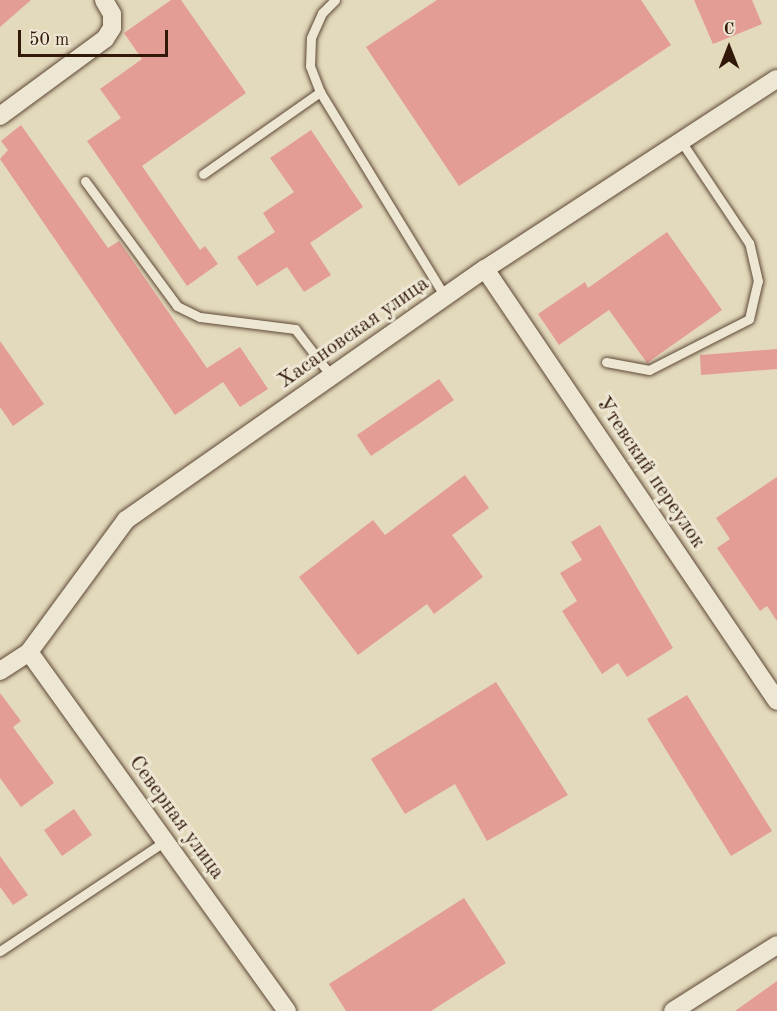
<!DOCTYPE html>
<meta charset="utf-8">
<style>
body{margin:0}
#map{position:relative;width:777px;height:1011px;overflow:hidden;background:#e3d9bb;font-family:"Old Standard TT",serif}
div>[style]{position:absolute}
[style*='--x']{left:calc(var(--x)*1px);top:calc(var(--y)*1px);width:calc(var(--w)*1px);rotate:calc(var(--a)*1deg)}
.building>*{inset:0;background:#e49d94}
.roads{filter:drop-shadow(0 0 2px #5e4836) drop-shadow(0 0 2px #5e4836)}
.service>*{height:9px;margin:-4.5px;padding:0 4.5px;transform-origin:4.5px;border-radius:4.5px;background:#ede6d3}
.minor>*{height:18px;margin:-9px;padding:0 9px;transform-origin:9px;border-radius:9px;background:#ede6d3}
span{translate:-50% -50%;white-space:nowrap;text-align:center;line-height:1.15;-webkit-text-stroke:6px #ede6d3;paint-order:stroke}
.street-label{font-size:21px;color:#321809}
.north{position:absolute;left:699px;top:18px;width:60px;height:60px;-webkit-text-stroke:4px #ede6d3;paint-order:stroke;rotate:0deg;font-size:16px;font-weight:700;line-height:24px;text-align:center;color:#321809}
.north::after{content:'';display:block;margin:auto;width:21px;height:27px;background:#321809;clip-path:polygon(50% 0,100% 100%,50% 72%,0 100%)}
.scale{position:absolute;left:18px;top:30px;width:150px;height:27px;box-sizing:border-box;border:3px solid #321809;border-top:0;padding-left:8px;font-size:18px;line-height:21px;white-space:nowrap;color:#321809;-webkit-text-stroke:4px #ede6d3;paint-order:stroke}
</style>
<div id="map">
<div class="building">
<i style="clip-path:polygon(0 0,31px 0,0 27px)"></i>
<i style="clip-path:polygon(171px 0,181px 0,246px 93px,142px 166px,200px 250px,205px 246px,218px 264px,187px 286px,87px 141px,121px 118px,100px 89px,142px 59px,124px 33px)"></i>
<i style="clip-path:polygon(437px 0,641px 0,671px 45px,459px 186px,366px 47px)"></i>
<i style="clip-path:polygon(694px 0,752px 0,762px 24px,713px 44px)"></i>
<i style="clip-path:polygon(21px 125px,108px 248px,119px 241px,207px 368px,240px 347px,268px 389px,240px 407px,223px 382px,175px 415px,0 159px,8px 150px,1px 141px)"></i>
<i style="clip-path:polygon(311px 130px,363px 207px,310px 243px,331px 275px,304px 292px,287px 267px,257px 286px,237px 257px,275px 232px,263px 213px,294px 192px,270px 158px)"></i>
<i style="clip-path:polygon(667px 232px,722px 310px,647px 363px,609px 310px,559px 345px,538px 314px,585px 282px,588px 288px)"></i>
<i style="clip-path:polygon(0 341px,44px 404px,13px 426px,0 407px)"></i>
<i style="clip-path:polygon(777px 349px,777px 369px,701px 375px,700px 355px)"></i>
<i style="clip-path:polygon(439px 379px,454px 400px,371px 456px,357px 435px)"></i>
<i style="clip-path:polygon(465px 475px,489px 508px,452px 535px,483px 577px,434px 614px,427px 604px,358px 655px,299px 577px,373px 520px,385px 535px)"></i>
<i style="clip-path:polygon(777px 477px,777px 621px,767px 606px,760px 611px,717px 548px,730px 539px,716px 518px)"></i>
<i style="clip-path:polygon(600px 525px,673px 648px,627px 677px,618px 663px,602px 674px,562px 611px,577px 601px,560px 573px,582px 560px,571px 542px)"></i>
<i style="clip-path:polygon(496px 682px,568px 795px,487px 841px,455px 784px,405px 814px,371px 759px)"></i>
<i style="clip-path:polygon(0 693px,21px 721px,13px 727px,54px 783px,21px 807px,0 778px)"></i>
<i style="clip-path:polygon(687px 695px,772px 831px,731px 856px,647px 719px)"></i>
<i style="clip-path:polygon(74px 809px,92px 835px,62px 856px,44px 830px)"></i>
<i style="clip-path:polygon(0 856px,28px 895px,13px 905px,0 887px)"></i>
<i style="clip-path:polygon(464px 898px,506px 963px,431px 1011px,346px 1011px,329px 984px)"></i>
<i style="clip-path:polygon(777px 981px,777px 1011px,735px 1011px)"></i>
</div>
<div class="roads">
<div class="service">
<i style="--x:335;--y:0;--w:18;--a:135"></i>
<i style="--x:322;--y:13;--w:27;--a:114"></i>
<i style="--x:311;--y:38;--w:28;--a:92"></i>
<i style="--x:310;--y:66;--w:28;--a:69"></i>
<i style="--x:320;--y:92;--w:240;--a:58.6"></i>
<i style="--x:203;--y:174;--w:143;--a:-35"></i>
<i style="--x:85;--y:181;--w:155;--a:53.6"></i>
<i style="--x:177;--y:306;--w:25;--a:26"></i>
<i style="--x:200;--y:317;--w:96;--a:7.2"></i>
<i style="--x:295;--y:329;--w:61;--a:52.4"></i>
<i style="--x:606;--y:362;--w:44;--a:10.5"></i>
<i style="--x:649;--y:370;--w:112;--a:-27"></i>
<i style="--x:749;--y:319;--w:39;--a:-77"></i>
<i style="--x:758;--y:281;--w:39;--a:-103"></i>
<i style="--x:749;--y:243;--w:123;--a:-123.7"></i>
<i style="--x:0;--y:951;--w:198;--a:-33.7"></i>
</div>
<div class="minor">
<i style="--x:0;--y:116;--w:130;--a:-36.3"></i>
<i style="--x:105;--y:39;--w:13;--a:-58"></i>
<i style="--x:112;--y:28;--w:14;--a:-90"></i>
<i style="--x:112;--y:14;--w:16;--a:-120"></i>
<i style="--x:485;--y:269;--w:521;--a:55.94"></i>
<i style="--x:29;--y:652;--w:442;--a:54.3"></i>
<i style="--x:0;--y:671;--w:35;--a:-33"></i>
<i style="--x:29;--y:652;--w:164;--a:-53.7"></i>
<i style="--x:126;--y:520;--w:438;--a:-35"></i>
<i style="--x:485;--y:269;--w:348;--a:-33.1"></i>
<i style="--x:673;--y:1011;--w:123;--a:-32.4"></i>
</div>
</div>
<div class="street-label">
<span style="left:354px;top:333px;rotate:-35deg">Хасановская улица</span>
<span style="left:650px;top:473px;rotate:56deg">Утевский переулок</span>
<span style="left:176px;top:818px;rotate:54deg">Северная улица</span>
</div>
<div class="north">С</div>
<div class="scale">50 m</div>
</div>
